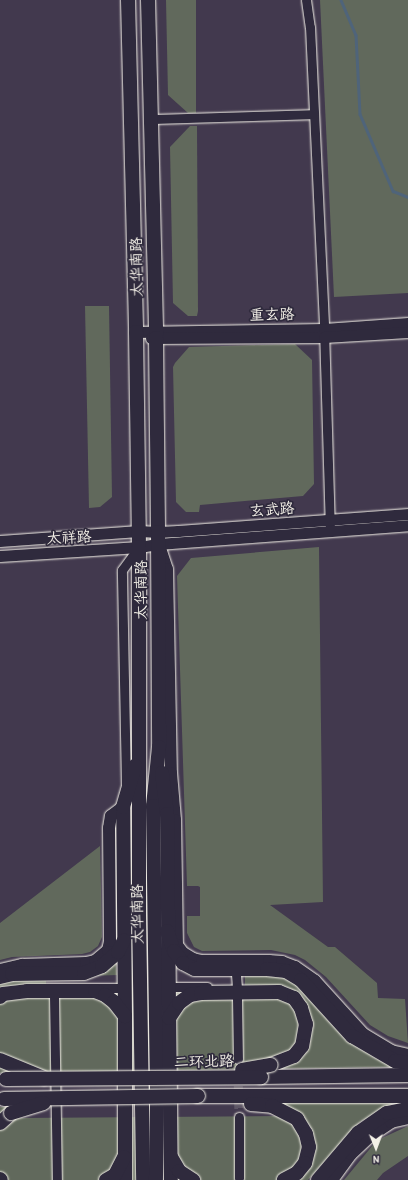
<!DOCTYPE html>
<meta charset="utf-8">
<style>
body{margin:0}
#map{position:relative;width:408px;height:1180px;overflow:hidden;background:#42394e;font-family:"Patrick Hand","LXGW WenKai TC",sans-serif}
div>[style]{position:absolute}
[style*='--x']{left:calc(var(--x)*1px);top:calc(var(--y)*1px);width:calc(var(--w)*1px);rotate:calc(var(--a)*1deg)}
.green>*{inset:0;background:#61695c}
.stream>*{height:2.5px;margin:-1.25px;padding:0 1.25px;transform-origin:1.25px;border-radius:1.25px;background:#4f647a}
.minor-tunnel>*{height:9px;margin-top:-4.5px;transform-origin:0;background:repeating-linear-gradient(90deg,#5d5565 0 9px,transparent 0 13.5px)}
.roads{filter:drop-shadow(0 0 1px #f4f1e8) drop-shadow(0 0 1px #f4f1e8)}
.minor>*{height:9px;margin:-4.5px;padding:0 4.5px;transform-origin:4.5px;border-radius:4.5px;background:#2f2a3d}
.tertiary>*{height:11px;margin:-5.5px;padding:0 5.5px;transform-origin:5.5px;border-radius:5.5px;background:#2f2a3d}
.secondary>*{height:12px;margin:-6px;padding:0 6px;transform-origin:6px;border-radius:6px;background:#2f2a3d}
.primary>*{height:14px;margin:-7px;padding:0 7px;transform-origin:7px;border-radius:7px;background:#2f2a3d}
.trunk>*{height:14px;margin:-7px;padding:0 7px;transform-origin:7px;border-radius:7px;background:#2f2a3d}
.bridges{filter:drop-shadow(0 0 1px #f4f1e8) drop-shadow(0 0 1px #f4f1e8)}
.trunk-bridge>*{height:14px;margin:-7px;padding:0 7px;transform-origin:7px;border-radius:7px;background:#2f2a3d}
span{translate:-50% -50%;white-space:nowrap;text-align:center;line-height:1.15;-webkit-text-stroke:3.5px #2f2a3d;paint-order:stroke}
.street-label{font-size:15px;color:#f4f1e8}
.north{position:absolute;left:356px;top:1128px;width:40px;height:40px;-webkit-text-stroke:3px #2f2a3d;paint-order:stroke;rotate:179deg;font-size:11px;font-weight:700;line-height:16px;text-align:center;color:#f4f1e8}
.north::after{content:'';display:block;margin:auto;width:14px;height:18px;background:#f4f1e8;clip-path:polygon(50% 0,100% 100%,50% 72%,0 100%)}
</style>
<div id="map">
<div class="green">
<i style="clip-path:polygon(166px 0,196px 0,196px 113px,188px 113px,168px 95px)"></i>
<i style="clip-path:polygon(320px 0,408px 0,408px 293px,334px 297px)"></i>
<i style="clip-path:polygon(190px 126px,197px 126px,198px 311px,197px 316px,188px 316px,173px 303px,170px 147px)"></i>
<i style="clip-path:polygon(85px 306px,109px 306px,112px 497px,100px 507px,89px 508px)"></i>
<i style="clip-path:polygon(295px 344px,312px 360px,314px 484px,303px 496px,200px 505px,199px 512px,186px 512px,176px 502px,173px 367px,175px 363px,189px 347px)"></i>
<i style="clip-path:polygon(319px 547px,323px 902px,270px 905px,328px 947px,335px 947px,377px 983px,378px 998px,405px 999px,408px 1043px,388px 1036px,370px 1025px,326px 977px,305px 960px,295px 955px,271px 950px,202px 951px,194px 947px,187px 933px,187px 916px,200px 916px,200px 887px,198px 886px,187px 886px,177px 576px,191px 558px)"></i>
<i style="clip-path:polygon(100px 846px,102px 937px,98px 946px,90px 952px,82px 954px,12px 957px,0 960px,0 923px)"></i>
<i style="clip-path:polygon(116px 962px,117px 975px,88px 976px)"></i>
<i style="clip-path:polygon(245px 974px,278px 975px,298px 984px,353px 1043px,375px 1058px,393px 1067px,0 1073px,0 984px,7px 980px,46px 977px,46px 988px,245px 986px)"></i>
<i style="clip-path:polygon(284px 1102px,393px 1102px,392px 1104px,360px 1122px,308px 1180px,0 1180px,0 1107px,7px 1107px,19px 1118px,279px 1116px)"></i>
<i style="clip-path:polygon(408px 1126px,408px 1156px,383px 1173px,377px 1180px,344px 1180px,373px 1145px,382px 1138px)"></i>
</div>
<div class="stream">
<i style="--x:341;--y:0;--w:38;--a:67"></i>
<i style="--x:356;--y:35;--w:79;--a:87.1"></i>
<i style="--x:360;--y:114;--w:84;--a:66.8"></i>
<i style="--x:393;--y:191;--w:16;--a:22"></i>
</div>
<div class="minor-tunnel">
<i style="--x:238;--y:1072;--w:45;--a:88.7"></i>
</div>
<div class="roads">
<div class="minor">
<i style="--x:306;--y:0;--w:27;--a:82"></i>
<i style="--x:310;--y:27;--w:302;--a:87.3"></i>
<i style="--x:324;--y:329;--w:197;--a:88.3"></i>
<i style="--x:150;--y:119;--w:164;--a:-1.7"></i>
<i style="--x:126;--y:785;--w:215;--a:-91.1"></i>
<i style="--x:122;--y:570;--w:29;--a:-54"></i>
<i style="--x:236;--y:974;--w:13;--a:86"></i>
<i style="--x:173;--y:987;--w:34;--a:0"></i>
<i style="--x:94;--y:988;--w:26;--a:0"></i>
<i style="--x:54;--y:996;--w:184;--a:89.1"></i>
<i style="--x:237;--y:998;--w:61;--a:89.1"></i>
<i style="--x:239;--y:1117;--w:61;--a:90"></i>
</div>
<div class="tertiary">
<i style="--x:136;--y:332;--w:188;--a:-0.9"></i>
<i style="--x:324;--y:329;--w:84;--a:-4.1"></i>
<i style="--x:151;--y:338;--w:173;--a:-0.3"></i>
<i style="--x:324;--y:337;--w:84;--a:-3.4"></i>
<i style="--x:0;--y:541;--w:139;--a:-4.1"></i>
<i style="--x:139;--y:531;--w:19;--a:3"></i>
<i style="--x:158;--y:532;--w:20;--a:-3"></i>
<i style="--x:178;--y:531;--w:231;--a:-4.2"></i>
<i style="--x:0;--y:556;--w:139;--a:-3.7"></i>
<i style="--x:139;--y:547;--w:19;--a:-9"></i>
<i style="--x:158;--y:544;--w:251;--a:-4.3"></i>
</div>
<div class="secondary">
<i style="--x:160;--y:548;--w:22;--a:72"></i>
<i style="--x:167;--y:569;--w:204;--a:88.9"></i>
<i style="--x:171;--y:773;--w:47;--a:85.1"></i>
<i style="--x:175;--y:820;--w:125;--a:89.1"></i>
<i style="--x:177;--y:945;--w:10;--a:53"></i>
<i style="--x:183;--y:953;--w:12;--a:31"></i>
<i style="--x:193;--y:959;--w:9;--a:13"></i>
<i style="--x:202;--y:961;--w:67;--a:0"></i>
<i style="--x:269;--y:961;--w:13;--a:4"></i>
<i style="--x:282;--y:962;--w:14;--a:21"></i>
<i style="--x:295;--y:967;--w:24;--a:35"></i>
<i style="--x:315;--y:981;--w:72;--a:47.8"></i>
<i style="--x:363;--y:1034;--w:33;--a:31"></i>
<i style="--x:391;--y:1051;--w:17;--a:13"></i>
<i style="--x:0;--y:970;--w:23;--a:-13"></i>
<i style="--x:22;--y:965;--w:64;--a:-1.8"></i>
<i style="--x:86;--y:963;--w:9;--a:-13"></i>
<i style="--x:95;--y:961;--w:17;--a:-40"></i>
<i style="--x:108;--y:950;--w:9;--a:-77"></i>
<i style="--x:110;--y:941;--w:113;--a:-90.5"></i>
<i style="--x:109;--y:828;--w:12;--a:-81"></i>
<i style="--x:111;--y:816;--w:15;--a:-37"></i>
<i style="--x:332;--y:1180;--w:32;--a:-54"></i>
<i style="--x:351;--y:1154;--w:25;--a:-43"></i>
<i style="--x:369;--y:1137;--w:27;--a:-34"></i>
<i style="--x:391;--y:1122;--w:17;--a:-13"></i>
</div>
<div class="primary">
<i style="--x:128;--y:0;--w:332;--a:88.6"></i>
<i style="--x:136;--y:332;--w:215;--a:89.2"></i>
<i style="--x:139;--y:547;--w:368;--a:90"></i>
<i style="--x:139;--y:915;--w:265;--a:89.1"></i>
<i style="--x:148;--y:0;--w:338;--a:88.6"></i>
<i style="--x:156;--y:338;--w:194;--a:89.4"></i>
<i style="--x:158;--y:532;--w:215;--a:89.7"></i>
<i style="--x:159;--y:747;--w:59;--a:95.8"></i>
<i style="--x:153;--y:806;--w:288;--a:89.2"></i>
<i style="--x:157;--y:1094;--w:86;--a:90.7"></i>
<i style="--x:162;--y:773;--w:41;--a:83"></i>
<i style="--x:167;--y:814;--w:366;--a:89.4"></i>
<i style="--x:125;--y:1180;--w:164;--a:-90"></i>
<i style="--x:125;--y:1016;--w:209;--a:-90.5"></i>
<i style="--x:123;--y:807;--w:43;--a:-73.7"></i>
</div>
<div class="trunk">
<i style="--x:167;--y:931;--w:21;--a:71"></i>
<i style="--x:174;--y:951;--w:15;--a:53"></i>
<i style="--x:183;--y:963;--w:13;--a:27"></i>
<i style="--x:195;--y:969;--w:72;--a:0"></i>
<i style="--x:267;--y:969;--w:19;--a:6"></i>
<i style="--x:286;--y:971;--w:17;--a:31"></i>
<i style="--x:301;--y:980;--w:76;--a:47.7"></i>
<i style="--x:352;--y:1036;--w:50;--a:30.2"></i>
<i style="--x:395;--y:1061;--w:13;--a:9"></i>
<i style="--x:0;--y:977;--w:12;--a:-14"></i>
<i style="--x:12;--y:974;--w:72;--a:-0.8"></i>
<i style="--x:84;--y:973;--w:19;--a:-21"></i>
<i style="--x:102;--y:966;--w:21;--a:-41"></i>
<i style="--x:118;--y:952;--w:13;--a:-63"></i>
<i style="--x:0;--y:997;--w:4;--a:-45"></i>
<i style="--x:3;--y:994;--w:24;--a:-7"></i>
<i style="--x:27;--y:991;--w:68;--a:0"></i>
<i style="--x:95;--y:991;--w:11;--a:22"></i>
<i style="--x:105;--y:995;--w:11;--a:38"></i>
<i style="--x:114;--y:1002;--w:18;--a:52"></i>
<i style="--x:169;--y:1018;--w:18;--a:-56"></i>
<i style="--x:179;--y:1003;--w:14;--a:-36"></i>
<i style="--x:190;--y:995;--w:11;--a:-10"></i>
<i style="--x:201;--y:993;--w:78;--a:-0.7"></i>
<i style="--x:279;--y:992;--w:16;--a:22"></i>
<i style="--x:294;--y:998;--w:12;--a:55"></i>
<i style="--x:301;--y:1008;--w:17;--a:73"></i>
<i style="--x:306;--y:1024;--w:22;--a:100"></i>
<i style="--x:302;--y:1046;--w:13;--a:129"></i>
<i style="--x:294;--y:1056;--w:25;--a:159"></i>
<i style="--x:0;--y:1060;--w:48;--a:22.2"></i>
<i style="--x:261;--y:1077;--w:147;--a:-0.8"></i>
<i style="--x:198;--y:1096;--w:210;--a:0"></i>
<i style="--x:251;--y:1104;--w:21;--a:5"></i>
<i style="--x:272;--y:1106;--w:28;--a:27"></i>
<i style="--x:297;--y:1119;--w:17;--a:59"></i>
<i style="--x:306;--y:1134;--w:13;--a:77"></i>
<i style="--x:309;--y:1147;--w:16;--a:104"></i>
<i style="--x:305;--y:1163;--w:13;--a:129"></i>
<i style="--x:297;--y:1173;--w:15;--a:152"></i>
<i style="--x:0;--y:1123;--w:15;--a:-42"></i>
<i style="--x:171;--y:1157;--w:16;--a:60"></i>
<i style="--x:179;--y:1171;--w:17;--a:33"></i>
<i style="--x:0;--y:1179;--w:1;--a:45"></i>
<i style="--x:106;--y:1180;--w:10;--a:-29"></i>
<i style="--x:115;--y:1175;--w:20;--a:-63"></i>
<i style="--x:318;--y:1180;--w:62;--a:-49.6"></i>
<i style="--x:358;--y:1133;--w:35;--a:-35"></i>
<i style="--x:387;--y:1113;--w:21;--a:-11"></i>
</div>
</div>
<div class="bridges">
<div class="trunk-bridge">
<i style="--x:242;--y:1070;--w:29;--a:-10"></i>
<i style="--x:6;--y:1079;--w:255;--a:-0.4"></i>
<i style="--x:4;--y:1099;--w:194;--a:-0.9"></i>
<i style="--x:11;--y:1113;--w:34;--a:-17"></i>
</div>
</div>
<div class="street-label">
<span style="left:136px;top:267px;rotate:-91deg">太华南路</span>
<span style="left:272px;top:314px;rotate:-1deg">重玄路</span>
<span style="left:272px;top:509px;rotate:-4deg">玄武路</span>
<span style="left:69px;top:537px;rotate:-3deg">太祥路</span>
<span style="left:141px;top:590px;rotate:-90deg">太华南路</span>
<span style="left:137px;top:914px;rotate:-91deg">太华南路</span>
<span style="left:204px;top:1061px;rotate:-1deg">二环北路</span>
</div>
<div class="north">N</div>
</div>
